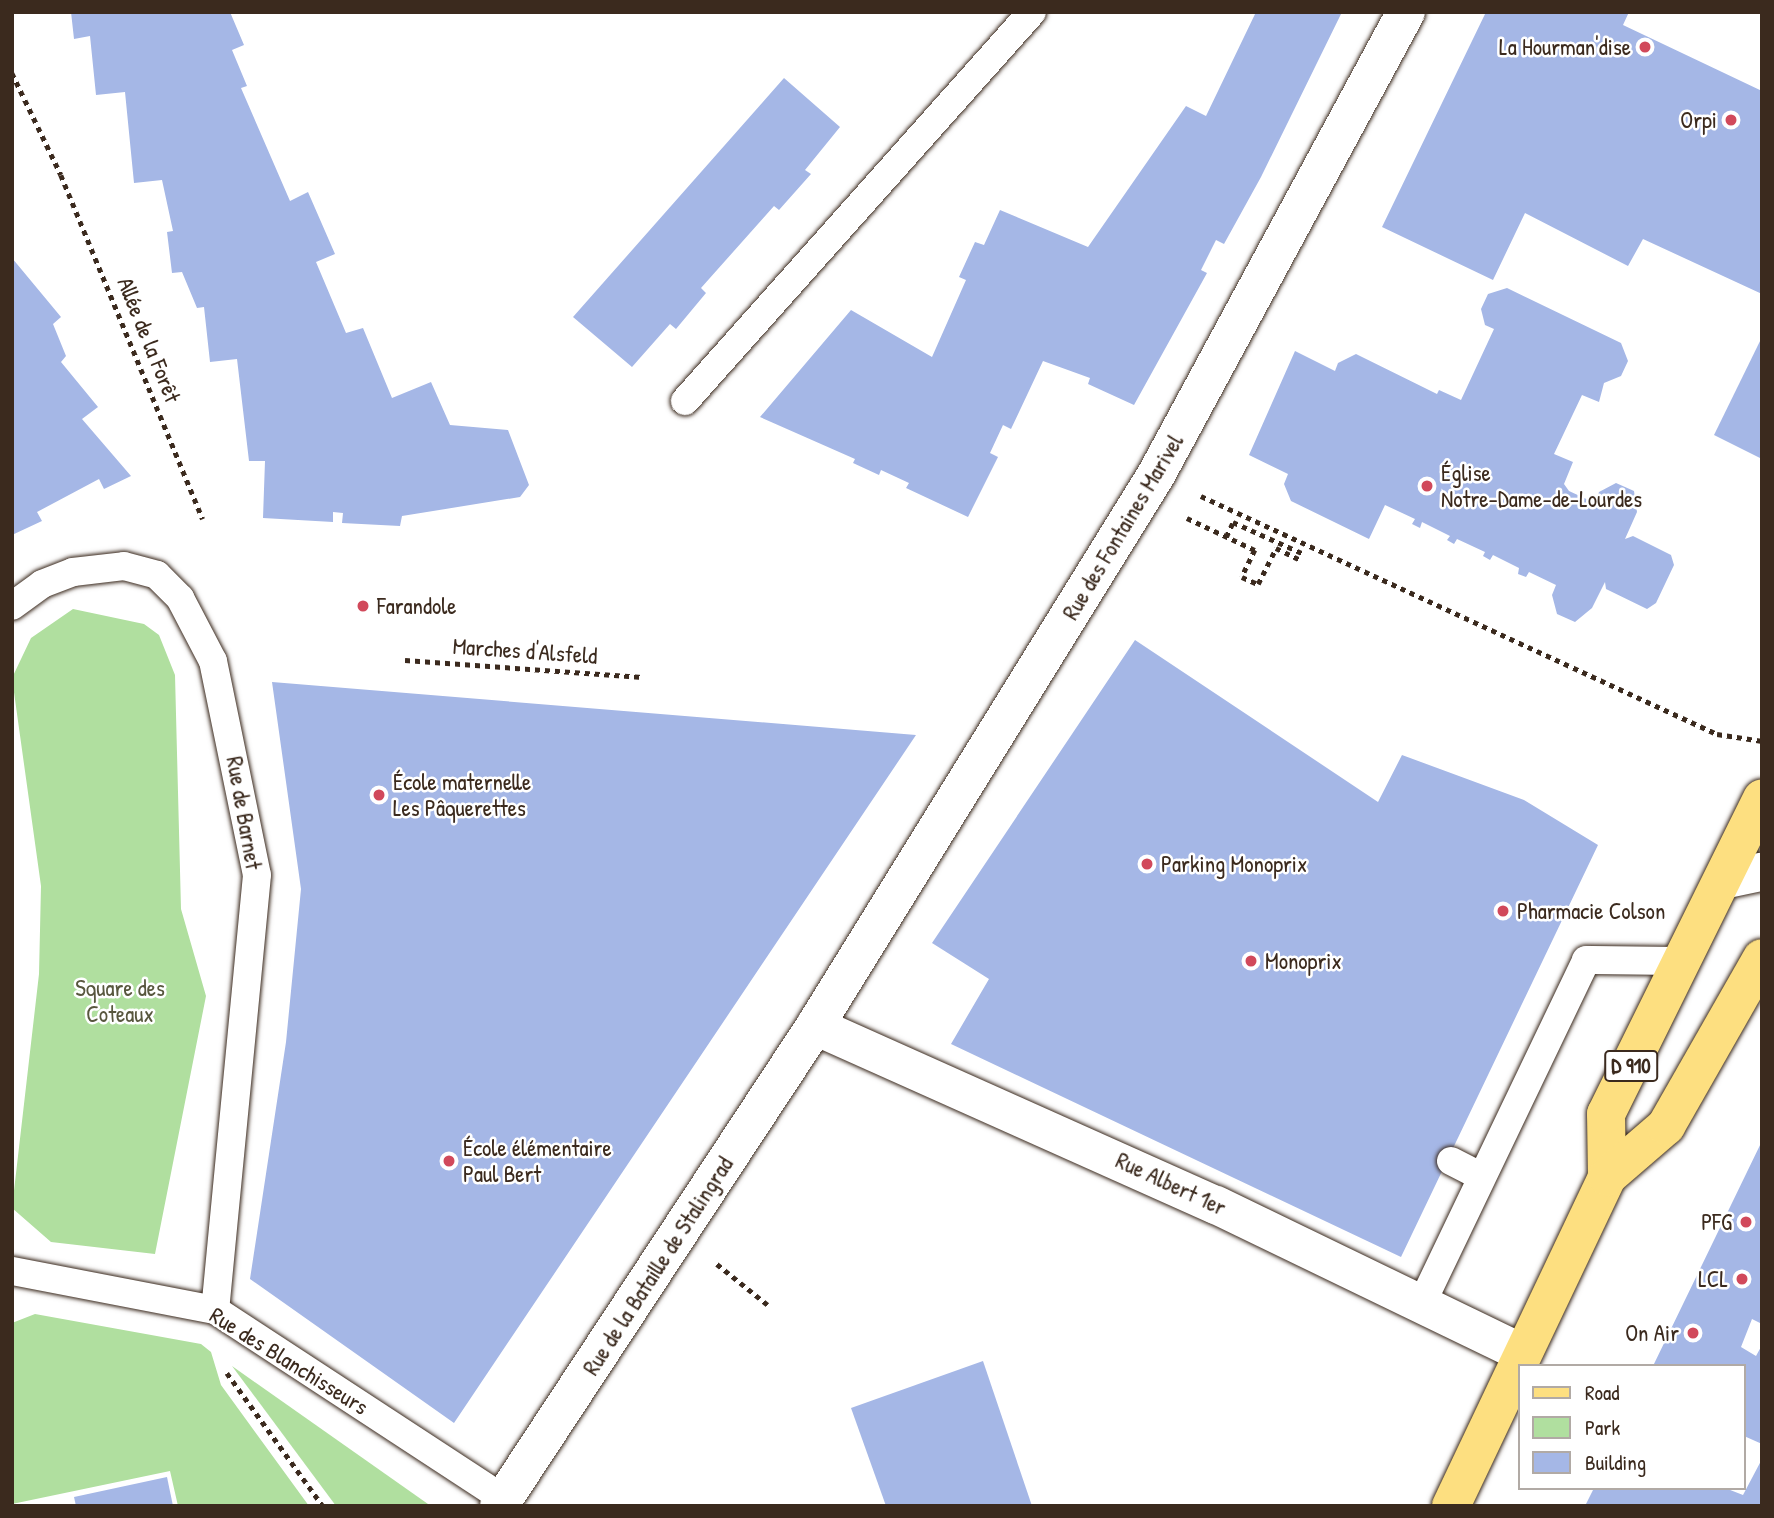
<!DOCTYPE html>
<meta charset="utf-8">
<style>
body{margin:0}
#map{position:relative;width:1774px;height:1518px;overflow:hidden;background:#fff;font-family:"Patrick Hand",sans-serif}
div>[style]{position:absolute}
[style*='--x']{left:calc(var(--x)*1px);top:calc(var(--y)*1px);width:calc(var(--w)*1px);rotate:calc(var(--a)*1deg)}
.green>*{inset:0;background:#b0df9f}
.building>*{inset:0;background:#a5b7e6}
.path>*{height:4.5px;margin-top:-2.25px;transform-origin:0;background:repeating-linear-gradient(90deg,#3b2a1e 0 5px,transparent 0 10px)}
.roads{filter:drop-shadow(0 0 2px #3b2a1e) drop-shadow(0 0 2px #3b2a1e)}
.lane>*{height:28px;margin:-14px;padding:0 14px;transform-origin:14px;border-radius:14px;background:#fff}
.street>*{height:38px;margin:-19px;padding:0 19px;transform-origin:19px;border-radius:19px;background:#fff}
.primary>*{height:38px;margin:-19px;padding:0 19px;transform-origin:19px;border-radius:19px;background:#fddf80}
.dots>*{width:19px;height:19px;translate:-50% -50%;box-sizing:border-box;border:4px solid #fff;border-radius:50%}
span{translate:-50% -50%;white-space:nowrap;text-align:center;line-height:1.15;-webkit-text-stroke:5px #fff;paint-order:stroke}
.shield-label span{padding:2px 5px;background:#fff;border:2px solid;border-radius:5px;-webkit-text-stroke-width:0}
.shield-label{font-size:21px;color:#3b2a1e;font-weight:700}
.poi-label{font-size:23px;color:#3b2a1e}
.right{translate:-100% -50%;text-align:right}
.left{translate:0 -50%;text-align:left}
.street-label{font-size:23px;color:#3b2a1e}
.park-label{font-size:23px;color:#58573e}
.frame{position:absolute;inset:0;border:14px solid #3b2a1e;pointer-events:none}
.legend{position:absolute;left:1518px;top:1364px;width:228px;height:126px;box-sizing:border-box;background:#fff;border:2px solid #b1aaa5;margin:0;padding:9px 12px;list-style:none;font-size:21px;color:#3b2a1e}
.legend li{display:flex;align-items:center;gap:14px;height:35px}
.legend b{width:35px;border:2px solid #b1aaa5}
</style>
<div id="map">
<div class="green">
<i style="clip-path:polygon(73px 609px,144px 624px,159px 635px,175px 675px,181px 909px,206px 996px,155px 1254px,51px 1242px,12px 1208px,39px 974px,41px 886px,12px 678px,31px 638px)"></i>
<i style="clip-path:polygon(35px 1314px,201px 1344px,211px 1352px,221px 1385px,309px 1506px,178px 1506px,170px 1471px,12px 1504px,12px 1323px)"></i>
<i style="clip-path:polygon(232px 1366px,428px 1504px,429px 1506px,336px 1506px)"></i>
</div>
<div class="building">
<i style="clip-path:polygon(71px 12px,230px 12px,244px 45px,232px 50px,247px 86px,241px 88px,290px 201px,308px 192px,335px 254px,316px 262px,346px 333px,363px 328px,392px 398px,431px 382px,450px 425px,508px 430px,529px 485px,520px 497px,402px 516px,400px 526px,342px 523px,343px 513px,333px 512px,333px 522px,263px 518px,265px 461px,249px 461px,237px 359px,210px 362px,204px 307px,197px 308px,182px 272px,172px 273px,167px 232px,173px 231px,162px 180px,134px 183px,125px 92px,96px 95px,90px 36px,74px 39px)"></i>
<i style="clip-path:polygon(1256px 12px,1342px 12px,1261px 177px,1224px 244px,1216px 240px,1201px 270px,1207px 273px,1134px 405px,1088px 384px,1090px 378px,1043px 361px,1011px 429px,1003px 425px,990px 453px,998px 457px,968px 517px,906px 488px,909px 483px,881px 470px,879px 475px,853px 463px,855px 459px,760px 417px,851px 310px,932px 357px,966px 280px,959px 277px,975px 242px,984px 245px,1000px 210px,1088px 247px,1186px 106px,1206px 116px)"></i>
<i style="clip-path:polygon(1486px 12px,1629px 12px,1623px 25px,1762px 91px,1762px 294px,1643px 239px,1628px 266px,1525px 213px,1493px 280px,1382px 227px)"></i>
<i style="clip-path:polygon(784px 78px,840px 127px,805px 170px,811px 174px,779px 210px,774px 206px,701px 288px,706px 293px,676px 329px,670px 324px,632px 367px,573px 317px)"></i>
<i style="clip-path:polygon(12px 258px,61px 317px,53px 324px,66px 356px,61px 362px,98px 407px,82px 419px,131px 476px,104px 489px,99px 479px,37px 512px,42px 521px,12px 535px)"></i>
<i style="clip-path:polygon(1507px 288px,1621px 343px,1628px 361px,1621px 376px,1604px 383px,1599px 402px,1582px 395px,1554px 454px,1573px 462px,1564px 484px,1569px 491px,1595px 503px,1599px 492px,1616px 483px,1634px 491px,1637px 512px,1625px 539px,1633px 536px,1671px 555px,1674px 565px,1656px 603px,1647px 609px,1606px 589px,1605px 582px,1592px 608px,1575px 622px,1557px 614px,1552px 595px,1556px 585px,1529px 572px,1526px 577px,1518px 574px,1519px 568px,1493px 555px,1490px 560px,1483px 556px,1485px 552px,1457px 539px,1454px 544px,1447px 540px,1450px 536px,1422px 522px,1420px 528px,1412px 524px,1415px 519px,1385px 505px,1369px 539px,1291px 501px,1284px 484px,1288px 474px,1249px 455px,1295px 351px,1335px 371px,1338px 363px,1356px 354px,1437px 394px,1439px 390px,1461px 400px,1494px 329px,1485px 325px,1481px 309px,1488px 294px)"></i>
<i style="clip-path:polygon(1762px 337px,1762px 459px,1714px 435px)"></i>
<i style="clip-path:polygon(1135px 640px,1378px 802px,1402px 755px,1524px 800px,1598px 845px,1401px 1257px,951px 1044px,989px 979px,932px 943px)"></i>
<i style="clip-path:polygon(272px 682px,916px 735px,454px 1423px,250px 1279px,286px 1042px,301px 889px)"></i>
<i style="clip-path:polygon(1762px 1141px,1762px 1324px,1752px 1319px,1741px 1347px,1756px 1356px,1762px 1345px,1762px 1444px,1744px 1436px,1744px 1366px,1653px 1366px)"></i>
<i style="clip-path:polygon(983px 1361px,1032px 1506px,886px 1506px,851px 1408px)"></i>
<i style="clip-path:polygon(1762px 1459px,1762px 1506px,1585px 1506px,1594px 1488px,1725px 1488px,1743px 1495px)"></i>
<i style="clip-path:polygon(167px 1477px,173px 1506px,76px 1506px,74px 1497px)"></i>
</div>
<div class="path">
<i style="--x:12;--y:73;--w:113;--a:64.3"></i>
<i style="--x:61;--y:175;--w:372;--a:67.6"></i>
<i style="--x:1201;--y:496;--w:568;--a:24.76"></i>
<i style="--x:1717;--y:734;--w:46;--a:8.8"></i>
<i style="--x:1187;--y:518;--w:75;--a:25.2"></i>
<i style="--x:1255;--y:550;--w:30;--a:116"></i>
<i style="--x:1242;--y:577;--w:17;--a:24"></i>
<i style="--x:1258;--y:584;--w:40;--a:-63.4"></i>
<i style="--x:1276;--y:548;--w:28;--a:26"></i>
<i style="--x:1226;--y:537;--w:17;--a:-65"></i>
<i style="--x:1233;--y:522;--w:78;--a:24.3"></i>
<i style="--x:405;--y:660;--w:238;--a:4.1"></i>
<i style="--x:717;--y:1264;--w:65;--a:38.8"></i>
<i style="--x:227;--y:1373;--w:164;--a:54.2"></i>
</div>
<div class="roads">
<div class="lane">
<i style="--x:685;--y:401;--w:521;--a:-48.27"></i>
<i style="--x:12;--y:606;--w:37;--a:-36"></i>
<i style="--x:42;--y:584;--w:33;--a:-21"></i>
<i style="--x:73;--y:572;--w:51;--a:-6.7"></i>
<i style="--x:124;--y:566;--w:34;--a:15"></i>
<i style="--x:157;--y:575;--w:33;--a:45"></i>
<i style="--x:180;--y:598;--w:71;--a:62.4"></i>
<i style="--x:213;--y:661;--w:218;--a:78.4"></i>
<i style="--x:257;--y:875;--w:437;--a:95.5"></i>
<i style="--x:1451;--y:1161;--w:34;--a:27"></i>
<i style="--x:12;--y:1271;--w:207;--a:10.9"></i>
<i style="--x:215;--y:1310;--w:345;--a:33.2"></i>
<i style="--x:1422;--y:1303;--w:380;--a:-64.4"></i>
<i style="--x:1586;--y:960;--w:98;--a:0.6"></i>
</div>
<div class="street">
<i style="--x:1723;--y:880;--w:40;--a:-12"></i>
<i style="--x:815;--y:1026;--w:439;--a:24.1"></i>
<i style="--x:1216;--y:1205;--w:340;--a:25.8"></i>
<i style="--x:499;--y:1506;--w:575;--a:-56.64"></i>
<i style="--x:815;--y:1026;--w:648;--a:-58.25"></i>
<i style="--x:1156;--y:475;--w:526;--a:-61.63"></i>
</div>
<div class="primary">
<i style="--x:1607;--y:1177;--w:63;--a:-90.9"></i>
<i style="--x:1606;--y:1114;--w:352;--a:-63.7"></i>
<i style="--x:1451;--y:1506;--w:364;--a:-64.6"></i>
<i style="--x:1607;--y:1177;--w:78;--a:-40.8"></i>
<i style="--x:1666;--y:1126;--w:193;--a:-60.3"></i>
</div>
</div>
<div class="dots">
<i style="left:1645px;top:47px;background:#d1495b"></i>
<i style="left:1731px;top:120px;background:#d1495b"></i>
<i style="left:1427px;top:486px;background:#d1495b"></i>
<i style="left:363px;top:606px;background:#d1495b"></i>
<i style="left:379px;top:795px;background:#d1495b"></i>
<i style="left:1147px;top:864px;background:#d1495b"></i>
<i style="left:1503px;top:911px;background:#d1495b"></i>
<i style="left:1251px;top:961px;background:#d1495b"></i>
<i style="left:449px;top:1161px;background:#d1495b"></i>
<i style="left:1746px;top:1222px;background:#d1495b"></i>
<i style="left:1742px;top:1279px;background:#d1495b"></i>
<i style="left:1693px;top:1333px;background:#d1495b"></i>
</div>
<div class="shield-label">
<span style="left:1631px;top:1066px">D 910</span>
</div>
<div class="poi-label">
<span class="right" style="left:1631px;top:47px">La Hourman'dise</span>
<span class="right" style="left:1717px;top:120px">Orpi</span>
<span class="left" style="left:1441px;top:486px">Église<br>Notre-Dame-de-Lourdes</span>
<span class="left" style="left:377px;top:606px">Farandole</span>
<span class="left" style="left:393px;top:795px">École maternelle<br>Les Pâquerettes</span>
<span class="left" style="left:1161px;top:864px">Parking Monoprix</span>
<span class="left" style="left:1517px;top:911px">Pharmacie Colson</span>
<span class="left" style="left:1265px;top:961px">Monoprix</span>
<span class="left" style="left:463px;top:1161px">École élémentaire<br>Paul Bert</span>
<span class="right" style="left:1732px;top:1222px">PFG</span>
<span class="right" style="left:1728px;top:1279px">LCL</span>
<span class="right" style="left:1679px;top:1333px">On Air</span>
</div>
<div class="street-label">
<span style="left:149px;top:340px;rotate:68deg">Allée de la Forêt</span>
<span style="left:1123px;top:527px;rotate:-59deg">Rue des Fontaines Marivel</span>
<span style="left:525px;top:651px;rotate:4deg">Marches d'Alsfeld</span>
<span style="left:244px;top:813px;rotate:80deg">Rue de Barnet</span>
<span style="left:1171px;top:1184px;rotate:25deg">Rue Albert 1er</span>
<span style="left:658px;top:1266px;rotate:-57deg">Rue de la Bataille de Stalingrad</span>
<span style="left:289px;top:1361px;rotate:32deg">Rue des Blanchisseurs</span>
</div>
<div class="park-label">
<span style="left:120px;top:1001px">Square des<br>Coteaux</span>
</div>
<div class="frame"></div>
<ul class="legend">
<li><b style="height:9px;background:#fddf80"></b>Road</li>
<li><b style="height:19px;background:#b0df9f"></b>Park</li>
<li><b style="height:19px;background:#a5b7e6"></b>Building</li>
</ul>
</div>
